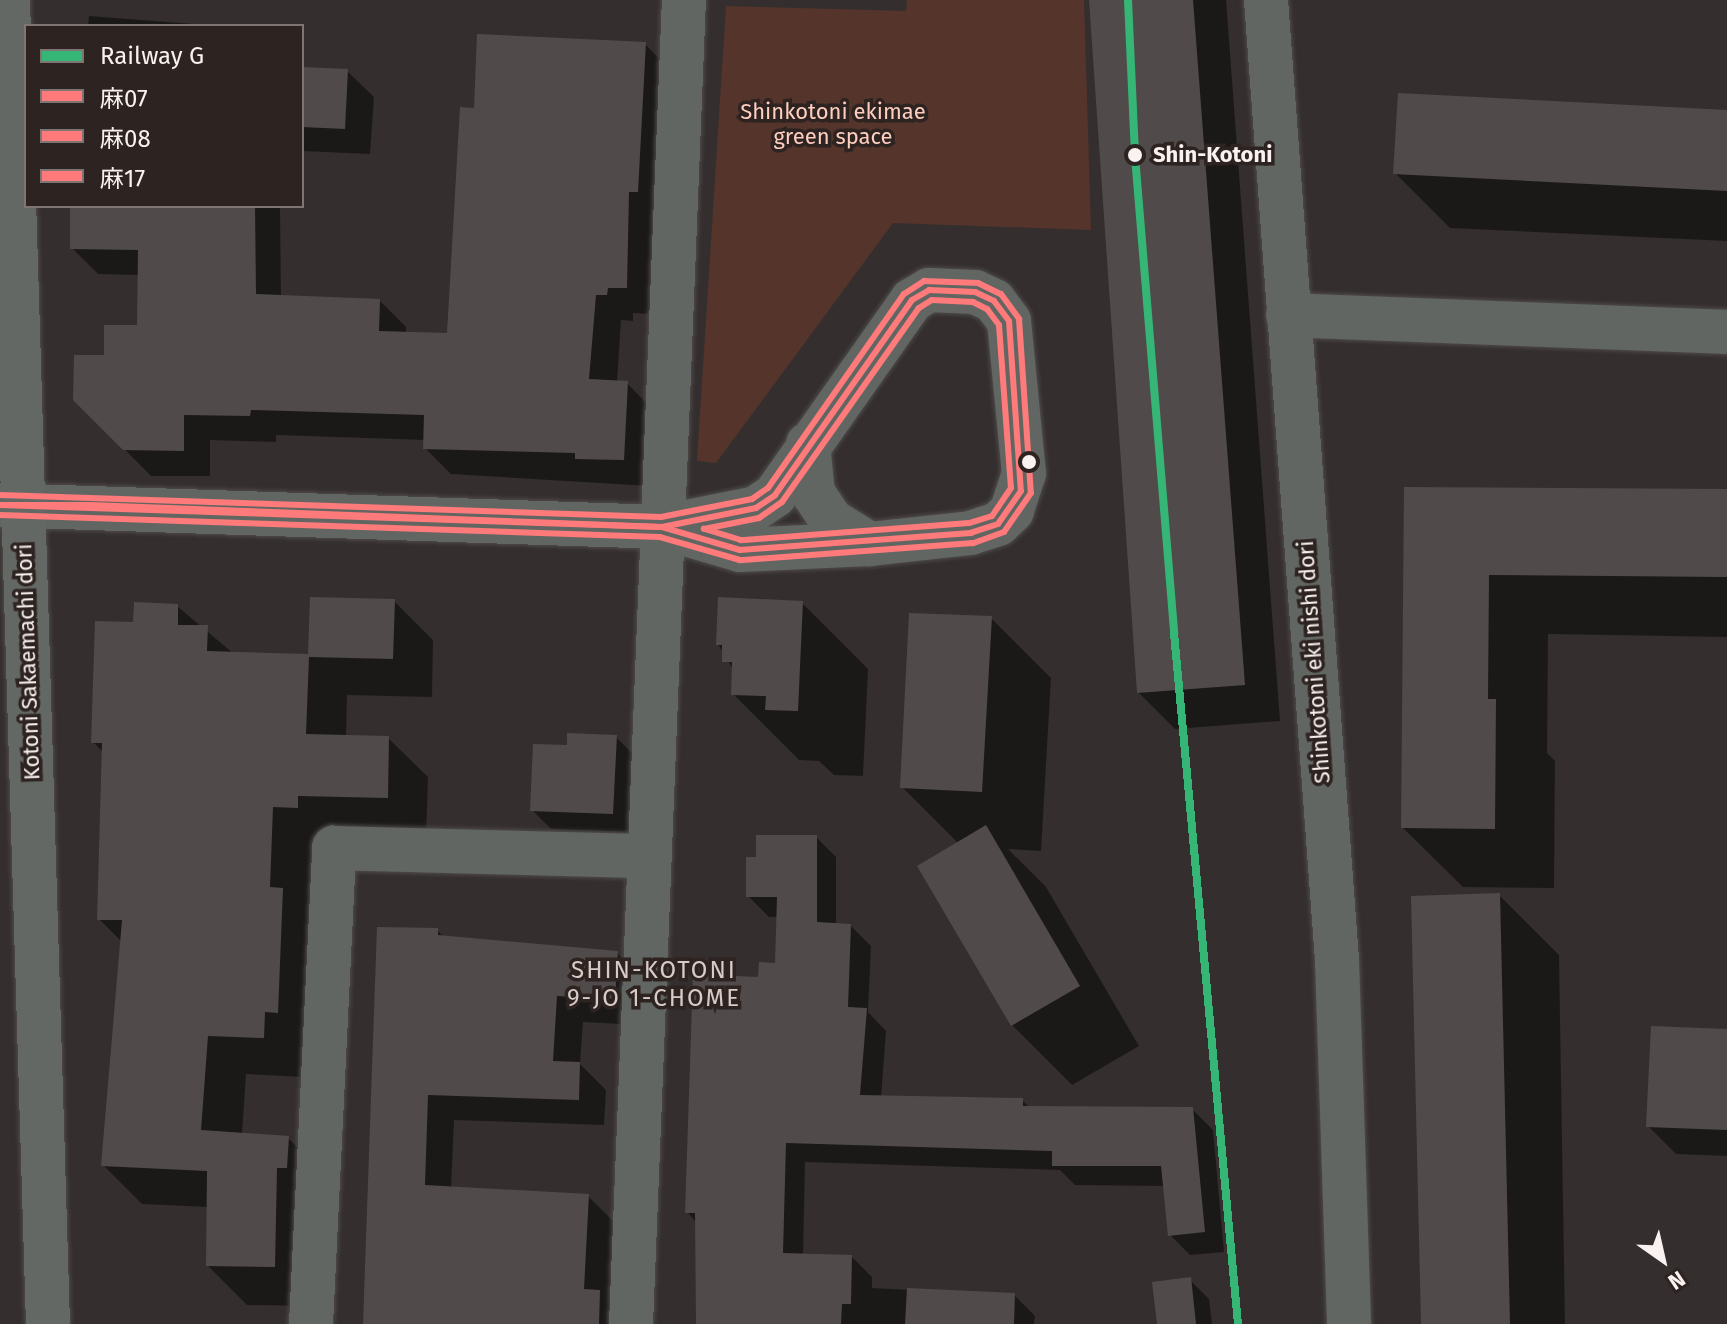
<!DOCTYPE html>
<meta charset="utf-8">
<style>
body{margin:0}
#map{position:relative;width:1727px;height:1324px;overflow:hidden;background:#342f2e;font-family:"Fira Sans","Noto Sans JP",sans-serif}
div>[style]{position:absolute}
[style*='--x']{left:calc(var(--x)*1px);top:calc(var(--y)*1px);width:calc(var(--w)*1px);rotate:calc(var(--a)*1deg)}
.green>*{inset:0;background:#55342b}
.shadow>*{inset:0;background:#0007}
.building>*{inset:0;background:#504b4a}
.roads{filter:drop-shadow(0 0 2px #4f4b4a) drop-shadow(0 0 2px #4f4b4a)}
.minor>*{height:44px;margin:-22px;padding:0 22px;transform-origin:22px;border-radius:22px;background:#626663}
.tertiary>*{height:44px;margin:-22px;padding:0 22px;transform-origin:22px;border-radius:22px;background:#626663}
.secondary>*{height:44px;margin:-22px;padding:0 22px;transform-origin:22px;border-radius:22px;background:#646864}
.bus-1>*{height:6px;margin:-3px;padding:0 3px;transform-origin:3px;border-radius:3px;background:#ff7a7a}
.bus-2>*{height:6px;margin:-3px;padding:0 3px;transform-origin:3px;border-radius:3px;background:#ff7a7a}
.bus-3>*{height:6px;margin:-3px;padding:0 3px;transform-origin:3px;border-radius:3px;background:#ff7a7a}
.rail-1>*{height:8px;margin:-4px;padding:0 4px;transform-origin:4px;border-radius:4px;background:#36b676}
.dots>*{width:22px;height:22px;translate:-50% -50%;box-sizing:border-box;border:4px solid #2d2321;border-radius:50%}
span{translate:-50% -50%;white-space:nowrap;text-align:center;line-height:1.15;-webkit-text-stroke:7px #2d2321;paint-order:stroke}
.park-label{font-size:22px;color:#ffcebf}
.stop-label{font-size:22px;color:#f9f2f0;font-weight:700}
.left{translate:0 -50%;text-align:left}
.street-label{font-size:22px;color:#f9f2f0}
.neighbourhood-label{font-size:24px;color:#d8cac6;letter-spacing:2px}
.legend{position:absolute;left:24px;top:24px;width:280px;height:184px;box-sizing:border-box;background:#2d2321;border:2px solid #7f7674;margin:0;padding:10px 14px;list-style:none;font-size:24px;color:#f9f2f0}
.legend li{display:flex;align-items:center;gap:16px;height:40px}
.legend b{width:40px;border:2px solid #7f7674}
.north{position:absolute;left:1623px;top:1220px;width:80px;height:80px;-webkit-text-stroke:6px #2d2321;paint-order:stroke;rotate:146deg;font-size:22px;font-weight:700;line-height:32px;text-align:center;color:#f9f2f0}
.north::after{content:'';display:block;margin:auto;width:28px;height:36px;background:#f9f2f0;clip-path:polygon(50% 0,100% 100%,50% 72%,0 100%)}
</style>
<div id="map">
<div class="green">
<i style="clip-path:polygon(907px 0,1084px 0,1091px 230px,893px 223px,716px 463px,697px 461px,726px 6px,906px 11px)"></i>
</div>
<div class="shadow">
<i style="clip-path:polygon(1092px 0,1226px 0,1280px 721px,1175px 729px,1139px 693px)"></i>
<i style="clip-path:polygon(89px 16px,207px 25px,209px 26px,88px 26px)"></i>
<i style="clip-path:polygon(645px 44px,671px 71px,652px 314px,633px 313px,633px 321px,621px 320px,617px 383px,627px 383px,653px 410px,649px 486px,451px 474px,425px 448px,425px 440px,276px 435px,276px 442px,210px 440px,210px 476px,151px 476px,75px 399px,106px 357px,139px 327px,140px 275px,98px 274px,72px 248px,72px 206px,280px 206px,281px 297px,380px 301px,406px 327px,406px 334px,449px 335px,476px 110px)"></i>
<i style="clip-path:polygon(302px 69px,347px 71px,374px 97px,370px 154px,302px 151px)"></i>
<i style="clip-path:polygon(1727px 112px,1727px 241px,1450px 228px,1395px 173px)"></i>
<i style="clip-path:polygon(1406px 489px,1727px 491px,1727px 637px,1548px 634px,1547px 753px,1555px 761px,1554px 888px,1463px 887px,1403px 828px)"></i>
<i style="clip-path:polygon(394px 601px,433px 640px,432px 697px,347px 695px,346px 737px,388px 738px,428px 777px,426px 836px,312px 846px,309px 916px,321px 929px,302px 1077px,246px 1074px,242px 1135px,288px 1138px,327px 1177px,314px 1306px,247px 1305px,208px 1266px,208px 1207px,142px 1204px,103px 1165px,122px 942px,99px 919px,104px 753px,93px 742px,135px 624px,177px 606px,234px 654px,310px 656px)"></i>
<i style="clip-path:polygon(802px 603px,868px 669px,863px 776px,834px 775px,819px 761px,799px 760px,733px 694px,734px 671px,718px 644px)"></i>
<i style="clip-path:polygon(991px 618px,1051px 678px,1041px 851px,1008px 849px,1046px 887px,1139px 1046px,1072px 1085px,1012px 1025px,958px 843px,902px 787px)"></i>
<i style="clip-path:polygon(616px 737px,635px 756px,632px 832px,551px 829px,532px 810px,568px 747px)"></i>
<i style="clip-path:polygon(816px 837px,836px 857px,836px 925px,851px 926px,871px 946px,868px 1012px,886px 1031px,881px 1098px,1022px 1100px,1030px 1108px,1192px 1109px,1213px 1130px,1224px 1252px,1190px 1255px,1170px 1235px,1165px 1186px,1075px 1185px,1060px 1170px,805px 1162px,803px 1256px,851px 1256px,872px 1277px,872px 1288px,1014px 1295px,1035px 1316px,1034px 1324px,696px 1324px,697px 1223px,687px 1212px,760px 979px,777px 965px,779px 917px,769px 917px,748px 896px,758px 859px)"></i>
<i style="clip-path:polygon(1499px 895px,1559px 955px,1565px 1324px,1423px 1324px)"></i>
<i style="clip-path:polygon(437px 930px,444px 937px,617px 953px,643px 979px,641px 1025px,583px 1022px,580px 1064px,606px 1090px,604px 1125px,454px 1120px,451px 1189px,588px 1196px,614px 1222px,626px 1324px,364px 1324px)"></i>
<i style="clip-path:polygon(1727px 1031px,1727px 1156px,1676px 1154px,1648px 1126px)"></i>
<i style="clip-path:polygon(1190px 1280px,1209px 1299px,1212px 1324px,1159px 1324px)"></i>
</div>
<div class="building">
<i style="clip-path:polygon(1089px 0,1193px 0,1245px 685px,1137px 693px)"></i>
<i style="clip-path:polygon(477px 34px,646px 42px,638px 192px,629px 192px,627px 288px,608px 288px,607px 295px,596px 295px,589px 379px,628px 381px,624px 460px,575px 459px,575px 453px,423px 449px,424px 415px,251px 410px,250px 416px,184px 415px,184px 451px,123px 450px,73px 400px,74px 355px,104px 355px,104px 325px,137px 325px,138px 250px,70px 249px,70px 206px,255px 206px,256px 294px,380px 299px,379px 331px,447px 333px,460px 107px,474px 108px)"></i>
<i style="clip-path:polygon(302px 67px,348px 69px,345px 129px,302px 127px)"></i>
<i style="clip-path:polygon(1398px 93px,1727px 110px,1727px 191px,1393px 174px)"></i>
<i style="clip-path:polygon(1404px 487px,1727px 489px,1727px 577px,1489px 575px,1488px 699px,1496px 699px,1495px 829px,1401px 828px)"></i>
<i style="clip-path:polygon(310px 597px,395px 599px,393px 659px,309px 657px,306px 734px,389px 736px,388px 798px,298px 796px,298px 808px,273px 807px,270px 887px,283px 888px,278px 1013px,265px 1012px,264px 1038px,208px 1036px,201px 1130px,289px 1136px,287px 1168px,277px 1168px,275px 1267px,206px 1266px,207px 1171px,101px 1166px,122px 920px,97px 920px,102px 743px,91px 743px,95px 621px,133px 622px,134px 602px,178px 604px,178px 625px,208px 625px,207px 651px,308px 654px)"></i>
<i style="clip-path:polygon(718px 597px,803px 601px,798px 711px,765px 710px,766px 696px,731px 695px,732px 662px,722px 662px,722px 645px,716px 645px)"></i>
<i style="clip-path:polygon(909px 613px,992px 616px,982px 792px,900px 788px)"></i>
<i style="clip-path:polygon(567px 733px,617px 735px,613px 814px,530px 811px,533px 744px,567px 745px)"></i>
<i style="clip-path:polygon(986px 825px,1080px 986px,1011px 1026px,917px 866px)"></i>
<i style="clip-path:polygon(756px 835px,817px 835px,817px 922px,851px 924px,848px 1007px,867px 1008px,860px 1095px,1023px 1098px,1023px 1106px,1193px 1107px,1205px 1232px,1168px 1236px,1161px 1166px,1052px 1166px,1052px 1151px,786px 1143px,783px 1253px,852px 1255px,851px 1304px,842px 1304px,841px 1324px,696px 1324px,695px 1213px,685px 1213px,693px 974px,758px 977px,759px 962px,775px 963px,777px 897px,746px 897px,746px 857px,756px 857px)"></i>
<i style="clip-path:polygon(1500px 893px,1510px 1324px,1421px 1324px,1411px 896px)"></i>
<i style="clip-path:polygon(377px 927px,438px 928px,438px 935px,618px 951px,615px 999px,557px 996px,553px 1061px,580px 1062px,579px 1100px,428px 1095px,425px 1185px,589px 1194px,584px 1289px,600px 1290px,599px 1324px,363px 1324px)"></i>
<i style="clip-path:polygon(1651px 1026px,1727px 1029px,1727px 1130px,1646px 1127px)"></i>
<i style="clip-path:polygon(1191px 1277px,1196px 1324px,1157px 1324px,1152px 1282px)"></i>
<i style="clip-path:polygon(907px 1288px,1015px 1293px,1014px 1324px,905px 1324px)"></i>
</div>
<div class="roads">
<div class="minor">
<i style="--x:1266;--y:0;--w:963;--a:85.77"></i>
<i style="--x:1337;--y:960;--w:364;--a:88.1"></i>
<i style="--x:929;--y:290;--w:46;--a:2.5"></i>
<i style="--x:975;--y:292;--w:21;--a:25"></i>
<i style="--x:994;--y:301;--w:25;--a:53"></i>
<i style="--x:1009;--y:321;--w:153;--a:84.4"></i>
<i style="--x:1024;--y:473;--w:40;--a:108"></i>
<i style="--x:1012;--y:511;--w:19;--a:137"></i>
<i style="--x:998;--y:524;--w:28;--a:162"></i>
<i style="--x:971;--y:533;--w:103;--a:173.8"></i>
<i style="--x:869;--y:544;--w:129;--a:177.3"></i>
<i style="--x:740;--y:550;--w:81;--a:-163.6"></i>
<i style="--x:662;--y:527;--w:96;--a:-11.4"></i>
<i style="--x:756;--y:508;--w:23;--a:-34"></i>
<i style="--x:775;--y:495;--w:238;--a:-54.9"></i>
<i style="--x:912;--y:300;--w:20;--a:-30"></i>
<i style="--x:1288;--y:315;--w:439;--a:2.2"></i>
<i style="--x:808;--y:444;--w:49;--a:84.2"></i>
<i style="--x:813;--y:493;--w:34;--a:56"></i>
<i style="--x:832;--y:521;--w:44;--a:31.9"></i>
<i style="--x:311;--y:1324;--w:477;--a:-87.2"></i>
<i style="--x:334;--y:848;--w:313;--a:1.5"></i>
<i style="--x:631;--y:1324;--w:1325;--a:-87.71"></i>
</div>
<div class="tertiary">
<i style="--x:0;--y:505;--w:662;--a:1.9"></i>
</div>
<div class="secondary">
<i style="--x:8;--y:0;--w:1325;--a:88.27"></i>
</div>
</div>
<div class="bus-1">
<i style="--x:929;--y:290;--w:46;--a:2.5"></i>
<i style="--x:975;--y:292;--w:21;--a:25"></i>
<i style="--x:994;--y:301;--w:25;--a:53"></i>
<i style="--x:1009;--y:321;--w:170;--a:86"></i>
<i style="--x:1021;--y:491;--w:40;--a:124.9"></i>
<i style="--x:998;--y:524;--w:28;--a:162"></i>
<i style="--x:971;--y:533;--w:232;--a:175.8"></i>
<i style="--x:740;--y:550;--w:81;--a:-163.6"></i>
<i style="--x:662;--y:527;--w:96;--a:-11.4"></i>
<i style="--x:756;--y:508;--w:23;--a:-34"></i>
<i style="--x:775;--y:495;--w:238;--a:-54.9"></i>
<i style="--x:912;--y:300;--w:20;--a:-30"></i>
<i style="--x:0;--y:505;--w:90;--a:0"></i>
<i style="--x:90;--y:505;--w:572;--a:2.2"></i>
<i style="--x:662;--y:527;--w:662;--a:-178.1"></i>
</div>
<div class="bus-2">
<i style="--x:0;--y:495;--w:661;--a:1.91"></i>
<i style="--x:661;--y:517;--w:93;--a:-11.2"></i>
<i style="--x:752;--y:499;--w:19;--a:-35"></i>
<i style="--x:768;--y:488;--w:237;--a:-55"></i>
<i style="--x:904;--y:294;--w:24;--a:-33"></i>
<i style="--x:924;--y:281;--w:54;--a:2.1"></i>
<i style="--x:978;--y:283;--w:25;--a:26"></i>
<i style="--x:1001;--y:294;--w:31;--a:54"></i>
<i style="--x:1019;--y:319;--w:174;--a:86.1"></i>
<i style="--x:1031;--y:493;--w:47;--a:124.7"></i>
<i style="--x:1004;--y:532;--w:33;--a:160"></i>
<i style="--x:973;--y:543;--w:234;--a:175.8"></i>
<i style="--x:740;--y:560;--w:83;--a:-164"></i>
<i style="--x:660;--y:537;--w:660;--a:-178.09"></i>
</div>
<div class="bus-3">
<i style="--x:932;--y:300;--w:41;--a:2.8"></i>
<i style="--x:973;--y:302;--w:16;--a:27"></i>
<i style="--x:987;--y:309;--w:20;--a:53"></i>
<i style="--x:999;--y:325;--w:163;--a:85.8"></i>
<i style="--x:1011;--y:488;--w:34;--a:124"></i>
<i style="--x:992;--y:516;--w:24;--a:163"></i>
<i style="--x:969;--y:523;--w:229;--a:175.7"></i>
<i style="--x:741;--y:540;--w:39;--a:-163"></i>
<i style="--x:704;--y:529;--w:56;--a:-11.3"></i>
<i style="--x:759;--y:518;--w:28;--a:-35"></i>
<i style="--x:782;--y:502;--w:237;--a:-54.8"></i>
<i style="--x:919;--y:308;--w:15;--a:-32"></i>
</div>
<div class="rail-1">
<i style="--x:1128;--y:0;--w:156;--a:87.4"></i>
<i style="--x:1135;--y:156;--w:479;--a:85.3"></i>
<i style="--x:1174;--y:633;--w:694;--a:84.71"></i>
</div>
<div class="dots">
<i style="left:1135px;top:155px;background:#f9f2f0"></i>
<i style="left:1029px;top:462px;background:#f9f2f0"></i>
</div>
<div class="park-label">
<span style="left:833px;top:124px">Shinkotoni ekimae<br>green space</span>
</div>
<div class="stop-label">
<span class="left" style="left:1153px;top:155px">Shin-Kotoni</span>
</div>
<div class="street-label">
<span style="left:28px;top:662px;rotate:-92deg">Kotoni Sakaemachi dori</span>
<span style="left:1314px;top:662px;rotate:-94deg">Shinkotoni eki nishi dori</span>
</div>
<div class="neighbourhood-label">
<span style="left:654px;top:985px">SHIN-KOTONI<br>9-JO 1-CHOME</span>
</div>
<ul class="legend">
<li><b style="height:10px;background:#36b676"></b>Railway G</li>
<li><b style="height:10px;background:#ff7a7a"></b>麻07</li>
<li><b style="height:10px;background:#ff7a7a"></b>麻08</li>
<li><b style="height:10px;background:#ff7a7a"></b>麻17</li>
</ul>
<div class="north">N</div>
</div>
